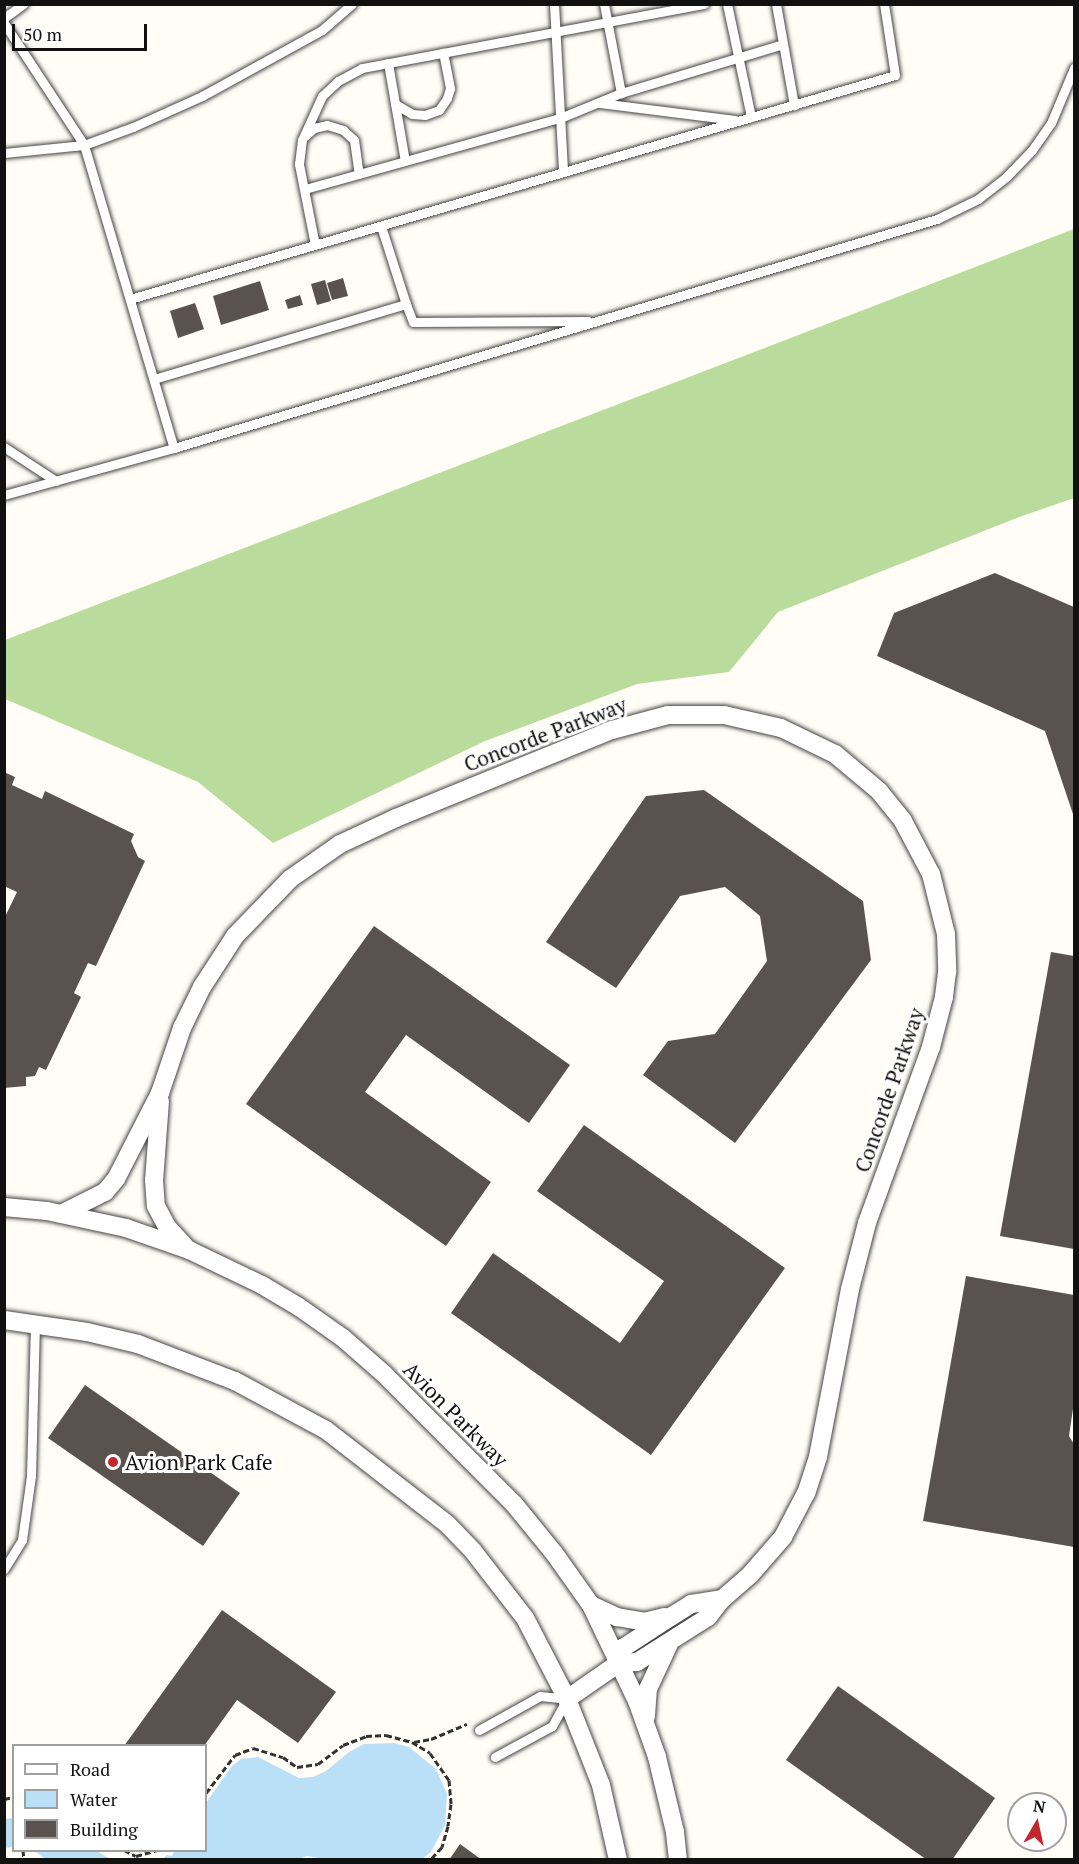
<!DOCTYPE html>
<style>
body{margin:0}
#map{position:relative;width:1079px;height:1864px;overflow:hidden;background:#fffdf5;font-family:"PT Serif",serif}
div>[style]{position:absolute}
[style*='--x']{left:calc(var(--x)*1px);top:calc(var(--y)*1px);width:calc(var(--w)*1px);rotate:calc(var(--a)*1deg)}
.forest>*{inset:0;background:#b9dc9c}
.water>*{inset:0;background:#b9e0f7}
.building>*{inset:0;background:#5a524d}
.path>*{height:3px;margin-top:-1.5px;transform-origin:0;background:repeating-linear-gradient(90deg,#333 0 6px,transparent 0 9px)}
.roads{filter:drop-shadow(0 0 2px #444) drop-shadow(0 0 2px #444)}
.lane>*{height:9px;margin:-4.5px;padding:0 4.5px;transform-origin:4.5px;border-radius:4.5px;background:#fff}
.street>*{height:18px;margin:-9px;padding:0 9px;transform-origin:9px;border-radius:9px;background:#fff}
.dots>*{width:16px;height:16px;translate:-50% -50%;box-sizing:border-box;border:3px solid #fff;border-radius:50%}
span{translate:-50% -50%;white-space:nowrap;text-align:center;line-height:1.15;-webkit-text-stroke:6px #fff;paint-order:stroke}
.street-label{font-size:21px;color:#111}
.poi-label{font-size:21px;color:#111}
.left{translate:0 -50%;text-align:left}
.frame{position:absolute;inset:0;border:6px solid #111;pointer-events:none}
.legend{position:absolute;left:12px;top:1744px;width:195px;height:108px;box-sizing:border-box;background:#fff;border:2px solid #a0a0a0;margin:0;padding:8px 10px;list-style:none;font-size:18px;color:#111}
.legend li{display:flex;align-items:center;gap:12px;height:30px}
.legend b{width:30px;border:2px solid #a0a0a0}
.north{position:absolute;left:1007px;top:1792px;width:60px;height:60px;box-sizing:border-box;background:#fff;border:2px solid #a0a0a0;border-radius:50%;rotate:9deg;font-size:16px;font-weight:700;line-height:24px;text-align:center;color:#111}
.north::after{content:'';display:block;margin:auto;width:21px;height:27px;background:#c4262e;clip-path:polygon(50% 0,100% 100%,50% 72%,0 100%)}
.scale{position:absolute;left:12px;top:24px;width:135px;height:27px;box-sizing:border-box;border:3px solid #111;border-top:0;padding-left:8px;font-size:18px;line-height:21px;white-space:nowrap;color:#111;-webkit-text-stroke:4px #fff;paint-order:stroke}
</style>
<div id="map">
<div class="forest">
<i style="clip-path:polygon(1074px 229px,1074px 498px,1022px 516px,778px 612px,729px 672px,637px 684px,485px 741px,273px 843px,198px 782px,5px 699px,5px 640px)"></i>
</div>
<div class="water">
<i style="clip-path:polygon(394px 1743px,409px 1747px,436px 1769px,447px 1794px,445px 1825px,431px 1852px,422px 1859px,332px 1860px,307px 1856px,297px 1860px,163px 1859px,167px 1855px,172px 1856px,174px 1851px,206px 1850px,206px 1803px,231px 1767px,241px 1759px,258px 1757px,299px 1778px,313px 1777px,326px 1771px,349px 1752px,364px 1744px)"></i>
<i style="clip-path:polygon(13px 1818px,13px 1847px,5px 1848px,5px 1819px)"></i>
<i style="clip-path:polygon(35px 1851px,97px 1851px,110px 1859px,45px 1859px)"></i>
</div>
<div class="building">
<i style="clip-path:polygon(343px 278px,348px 296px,332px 300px,327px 283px)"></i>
<i style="clip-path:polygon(325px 280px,331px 301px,317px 305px,311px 284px)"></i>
<i style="clip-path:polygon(260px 281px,269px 310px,221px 325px,213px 296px)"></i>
<i style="clip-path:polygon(300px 295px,303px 305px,288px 309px,285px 300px)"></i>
<i style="clip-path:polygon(195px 303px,204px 329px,178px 338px,170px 311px)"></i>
<i style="clip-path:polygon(995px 573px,1074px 607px,1074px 817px,1045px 731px,877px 656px,894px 613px)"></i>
<i style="clip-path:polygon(4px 772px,15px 777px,12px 785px,42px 799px,45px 791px,134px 834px,131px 841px,138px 857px,145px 861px,96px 966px,88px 963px,74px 993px,81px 997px,46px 1070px,39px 1067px,35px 1076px,26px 1077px,26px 1086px,4px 1088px,4px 919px,17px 892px,4px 886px)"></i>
<i style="clip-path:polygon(704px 790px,863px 901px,871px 960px,735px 1143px,643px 1075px,668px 1041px,715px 1034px,767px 961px,760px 916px,725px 887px,680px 896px,616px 988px,546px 942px,646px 796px)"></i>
<i style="clip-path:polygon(374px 926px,570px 1065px,529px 1123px,406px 1035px,365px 1092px,491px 1182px,446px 1246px,246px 1104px)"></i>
<i style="clip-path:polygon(1051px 952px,1074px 956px,1074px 1249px,1000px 1236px)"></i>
<i style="clip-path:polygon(584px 1125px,785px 1268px,651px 1455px,451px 1313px,493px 1253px,620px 1343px,664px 1281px,537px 1191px)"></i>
<i style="clip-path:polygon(966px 1276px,1074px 1295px,1074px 1402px,1069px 1436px,1074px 1444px,1074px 1547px,923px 1521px)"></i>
<i style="clip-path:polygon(85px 1385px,240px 1493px,203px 1546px,48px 1438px)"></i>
<i style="clip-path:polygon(222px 1610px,336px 1692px,298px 1743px,237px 1700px,204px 1746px,124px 1746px)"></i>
<i style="clip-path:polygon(838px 1686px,995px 1798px,952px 1860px,927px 1860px,786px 1760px)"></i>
<i style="clip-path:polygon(460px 1844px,482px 1860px,449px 1860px)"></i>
</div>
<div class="path">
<i style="--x:414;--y:1742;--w:17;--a:-10"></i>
<i style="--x:431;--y:1739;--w:39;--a:-23"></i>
<i style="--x:206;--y:1793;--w:48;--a:-52.7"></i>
<i style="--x:235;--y:1755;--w:19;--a:-21"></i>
<i style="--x:253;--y:1748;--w:31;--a:17"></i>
<i style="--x:283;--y:1757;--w:17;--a:36"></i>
<i style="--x:297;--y:1767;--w:21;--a:-8"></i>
<i style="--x:318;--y:1764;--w:31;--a:-37"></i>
<i style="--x:343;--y:1745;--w:25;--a:-21"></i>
<i style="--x:366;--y:1736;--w:20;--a:-3"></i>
<i style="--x:386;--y:1735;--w:27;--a:15"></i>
<i style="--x:412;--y:1742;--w:21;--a:31"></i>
<i style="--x:430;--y:1753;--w:33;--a:55"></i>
<i style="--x:449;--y:1780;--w:24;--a:85"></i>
<i style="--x:451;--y:1804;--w:22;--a:98"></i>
<i style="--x:448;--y:1826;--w:22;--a:106"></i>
<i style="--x:442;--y:1847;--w:18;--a:133"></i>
<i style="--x:4;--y:1799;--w:10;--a:-11"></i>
<i style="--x:23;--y:1850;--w:10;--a:84"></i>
<i style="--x:124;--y:1850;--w:13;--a:27"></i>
<i style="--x:136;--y:1856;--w:22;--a:-16"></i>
</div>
<div class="roads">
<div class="lane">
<i style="--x:554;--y:4;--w:168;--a:86.9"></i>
<i style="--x:604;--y:4;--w:91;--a:79.2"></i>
<i style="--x:727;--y:4;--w:116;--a:78"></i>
<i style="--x:776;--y:4;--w:103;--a:79.9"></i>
<i style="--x:4;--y:18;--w:24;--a:-36"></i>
<i style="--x:4;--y:23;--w:146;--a:56.7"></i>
<i style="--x:84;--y:145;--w:316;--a:73.5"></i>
<i style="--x:388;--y:63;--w:99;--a:80.2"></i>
<i style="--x:600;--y:103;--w:136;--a:7.2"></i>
<i style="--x:395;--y:104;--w:20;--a:30"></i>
<i style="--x:412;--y:114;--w:13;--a:4"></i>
<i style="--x:425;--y:115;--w:15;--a:-20"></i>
<i style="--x:439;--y:110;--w:14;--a:-56"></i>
<i style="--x:447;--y:98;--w:10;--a:-73"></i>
<i style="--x:450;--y:88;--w:36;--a:-101"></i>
<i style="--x:305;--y:136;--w:12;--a:-42"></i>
<i style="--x:314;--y:128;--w:13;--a:-13"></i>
<i style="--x:327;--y:125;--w:17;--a:17"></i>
<i style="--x:343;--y:130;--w:15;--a:42"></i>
<i style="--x:354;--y:140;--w:34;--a:82"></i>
<i style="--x:4;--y:153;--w:80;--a:-5.7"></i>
<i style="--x:84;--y:145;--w:52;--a:-20.2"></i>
<i style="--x:133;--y:127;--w:76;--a:-24.2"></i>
<i style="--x:202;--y:96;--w:137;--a:-28.8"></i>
<i style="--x:322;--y:30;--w:40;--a:-41"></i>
<i style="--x:305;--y:189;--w:265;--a:-15.6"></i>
<i style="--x:560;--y:118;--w:66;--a:-22.3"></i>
<i style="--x:621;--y:93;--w:169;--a:-16.8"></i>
<i style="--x:315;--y:245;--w:83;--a:-101.2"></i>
<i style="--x:299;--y:164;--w:24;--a:-83"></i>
<i style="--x:302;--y:140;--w:48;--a:-65.6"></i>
<i style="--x:322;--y:96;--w:22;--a:-43"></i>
<i style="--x:338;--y:81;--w:27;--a:-28"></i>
<i style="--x:362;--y:68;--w:348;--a:-10.6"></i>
<i style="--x:130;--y:299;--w:797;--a:-16.32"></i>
<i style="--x:895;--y:75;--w:72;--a:-98.8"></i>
<i style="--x:406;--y:304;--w:19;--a:69"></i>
<i style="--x:413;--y:322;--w:175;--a:-0.3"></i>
<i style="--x:154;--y:379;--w:263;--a:-16.6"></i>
<i style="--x:406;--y:304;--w:82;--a:-107.8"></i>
<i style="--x:4;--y:447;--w:62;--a:33.2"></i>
<i style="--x:4;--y:495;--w:176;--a:-15.5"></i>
<i style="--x:174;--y:448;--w:797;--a:-16.71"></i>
<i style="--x:937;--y:219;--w:46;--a:-26"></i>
<i style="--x:978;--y:199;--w:37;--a:-38"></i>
<i style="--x:1007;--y:176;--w:36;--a:-46"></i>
<i style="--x:1032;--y:150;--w:33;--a:-55"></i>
<i style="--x:1051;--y:123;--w:60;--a:-67.3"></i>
<i style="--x:4;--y:1569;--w:34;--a:-58"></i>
<i style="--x:22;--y:1540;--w:65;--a:-82"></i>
<i style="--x:31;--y:1476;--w:153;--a:-88.5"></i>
<i style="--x:479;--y:1730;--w:70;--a:-29.1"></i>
<i style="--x:540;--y:1696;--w:27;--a:6"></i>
<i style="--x:567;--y:1699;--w:31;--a:119"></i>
<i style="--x:552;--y:1726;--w:65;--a:151.5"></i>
</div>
<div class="street">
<i style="--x:160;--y:1101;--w:79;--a:94.3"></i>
<i style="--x:154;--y:1180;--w:26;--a:86"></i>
<i style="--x:156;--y:1206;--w:24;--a:62"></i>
<i style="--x:167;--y:1227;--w:26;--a:47"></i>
<i style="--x:4;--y:1207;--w:43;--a:5.3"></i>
<i style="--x:47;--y:1211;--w:81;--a:12.1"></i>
<i style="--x:126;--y:1228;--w:67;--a:19.2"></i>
<i style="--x:189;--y:1250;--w:81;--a:25.6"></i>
<i style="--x:262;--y:1285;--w:43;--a:30.7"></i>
<i style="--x:299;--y:1307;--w:54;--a:35.2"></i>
<i style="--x:343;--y:1338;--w:55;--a:41.3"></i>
<i style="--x:384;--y:1374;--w:184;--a:45"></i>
<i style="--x:514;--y:1504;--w:63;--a:50.8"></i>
<i style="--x:554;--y:1553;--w:64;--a:54.6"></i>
<i style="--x:591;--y:1605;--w:106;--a:64.4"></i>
<i style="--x:637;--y:1701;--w:59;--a:70.3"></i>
<i style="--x:657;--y:1757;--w:77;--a:76.5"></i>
<i style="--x:675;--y:1832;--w:28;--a:84"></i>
<i style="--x:61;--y:1214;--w:49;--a:-26.6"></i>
<i style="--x:105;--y:1192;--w:17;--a:-50"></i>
<i style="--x:116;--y:1179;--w:97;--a:-62.9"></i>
<i style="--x:160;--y:1093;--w:69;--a:-71.3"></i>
<i style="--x:182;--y:1028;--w:46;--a:-64"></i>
<i style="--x:202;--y:987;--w:61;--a:-57.1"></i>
<i style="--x:235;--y:936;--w:79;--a:-46"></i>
<i style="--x:290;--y:879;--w:61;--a:-35"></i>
<i style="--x:340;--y:844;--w:62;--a:-24.9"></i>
<i style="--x:396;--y:818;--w:233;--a:-22.2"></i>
<i style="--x:612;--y:730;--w:58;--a:-15"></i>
<i style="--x:668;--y:715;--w:56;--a:0"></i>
<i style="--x:724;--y:715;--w:58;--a:12.8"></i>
<i style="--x:781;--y:728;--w:60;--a:25.7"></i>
<i style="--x:835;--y:754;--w:57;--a:40.1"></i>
<i style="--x:879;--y:791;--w:38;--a:51"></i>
<i style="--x:903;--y:821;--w:60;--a:62.2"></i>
<i style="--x:931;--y:874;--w:62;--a:76"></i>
<i style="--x:946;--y:934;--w:38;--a:88"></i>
<i style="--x:947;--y:972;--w:25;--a:97"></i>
<i style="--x:944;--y:997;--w:52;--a:104.6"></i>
<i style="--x:931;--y:1047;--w:187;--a:110"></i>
<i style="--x:867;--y:1223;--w:68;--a:104.4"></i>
<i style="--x:850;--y:1289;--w:171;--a:100.8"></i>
<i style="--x:818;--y:1457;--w:38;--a:108"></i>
<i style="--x:806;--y:1493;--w:50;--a:117.6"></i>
<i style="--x:783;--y:1537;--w:50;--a:131"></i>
<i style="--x:750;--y:1575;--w:37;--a:139"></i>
<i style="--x:722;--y:1599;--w:23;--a:128"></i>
<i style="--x:708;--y:1617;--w:84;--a:147.6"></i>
<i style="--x:637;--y:1662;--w:18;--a:177"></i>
<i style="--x:619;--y:1663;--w:63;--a:145.3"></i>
<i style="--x:4;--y:1320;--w:84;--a:8.2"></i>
<i style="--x:87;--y:1332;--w:52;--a:13.2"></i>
<i style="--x:138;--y:1344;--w:104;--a:20.9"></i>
<i style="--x:235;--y:1381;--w:103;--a:28.3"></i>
<i style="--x:326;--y:1430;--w:153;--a:37.8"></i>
<i style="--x:447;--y:1524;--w:37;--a:46"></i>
<i style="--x:473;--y:1551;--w:85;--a:52.2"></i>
<i style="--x:525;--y:1618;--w:91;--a:62.6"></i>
<i style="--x:567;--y:1699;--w:92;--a:68.4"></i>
<i style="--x:601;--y:1785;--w:77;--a:77.2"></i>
<i style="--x:591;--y:1605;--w:29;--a:25"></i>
<i style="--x:617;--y:1617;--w:27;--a:10"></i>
<i style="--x:644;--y:1622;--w:21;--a:-14"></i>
<i style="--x:619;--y:1663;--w:16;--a:-75"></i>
<i style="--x:623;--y:1648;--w:59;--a:-33.1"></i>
<i style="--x:672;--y:1616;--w:22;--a:-32"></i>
<i style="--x:691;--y:1604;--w:31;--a:-9"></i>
<i style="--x:646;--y:1716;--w:27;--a:-86"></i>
<i style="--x:648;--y:1689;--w:50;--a:-65"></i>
</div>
</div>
<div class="dots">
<i style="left:113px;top:1462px;background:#c4262e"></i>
</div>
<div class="street-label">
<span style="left:545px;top:734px;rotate:-21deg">Concorde Parkway</span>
<span style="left:889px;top:1090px;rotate:-71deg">Concorde Parkway</span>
<span style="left:456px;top:1414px;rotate:45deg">Avion Parkway</span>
</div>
<div class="poi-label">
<span class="left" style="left:125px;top:1462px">Avion Park Cafe</span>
</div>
<div class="frame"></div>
<ul class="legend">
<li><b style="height:8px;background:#fff"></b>Road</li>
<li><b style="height:16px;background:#b9e0f7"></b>Water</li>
<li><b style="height:16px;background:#5a524d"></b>Building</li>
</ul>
<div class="north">N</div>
<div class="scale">50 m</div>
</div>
